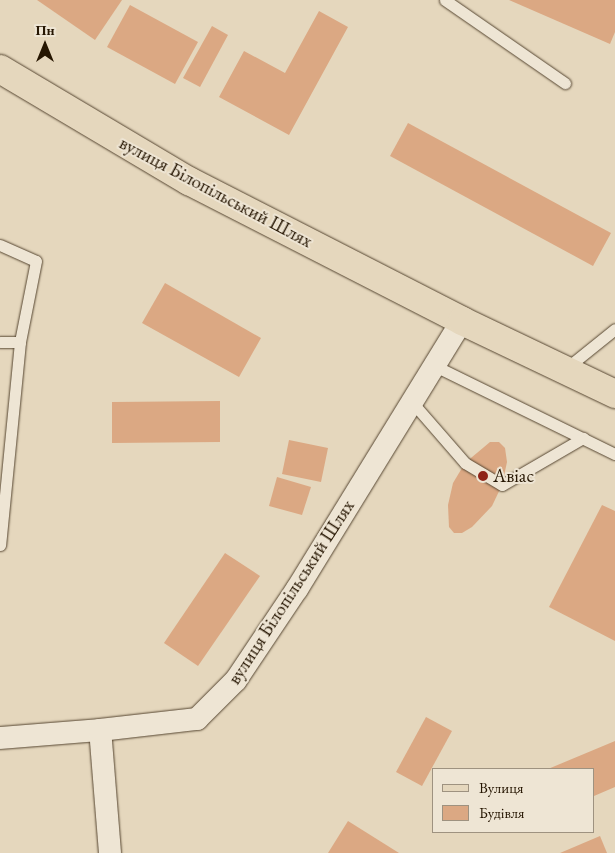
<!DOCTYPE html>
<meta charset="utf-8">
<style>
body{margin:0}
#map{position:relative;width:615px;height:853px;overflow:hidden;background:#e5d7bd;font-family:"EB Garamond",serif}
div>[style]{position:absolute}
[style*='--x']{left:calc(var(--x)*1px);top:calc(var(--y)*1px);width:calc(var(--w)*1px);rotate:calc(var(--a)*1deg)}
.building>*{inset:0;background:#dba883}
.roads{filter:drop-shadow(0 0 1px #564631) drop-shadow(0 0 1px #564631)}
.service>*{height:11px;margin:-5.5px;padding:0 5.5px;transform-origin:5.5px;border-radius:5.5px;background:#eee5d4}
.minor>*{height:22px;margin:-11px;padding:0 11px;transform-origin:11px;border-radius:11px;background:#eee5d4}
.primary>*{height:28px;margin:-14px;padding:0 14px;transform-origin:14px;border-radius:14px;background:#e5d7bd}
.dots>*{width:14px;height:14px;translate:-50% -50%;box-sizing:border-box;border:2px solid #eee5d4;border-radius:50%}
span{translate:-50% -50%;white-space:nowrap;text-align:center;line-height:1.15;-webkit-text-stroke:4px #eee5d4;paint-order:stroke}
.street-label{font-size:19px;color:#261602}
.poi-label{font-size:19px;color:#261602}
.left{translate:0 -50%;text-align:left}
.legend{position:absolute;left:432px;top:768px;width:162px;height:65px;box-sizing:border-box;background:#eee5d4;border:1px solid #9e9280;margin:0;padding:6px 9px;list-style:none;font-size:15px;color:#261602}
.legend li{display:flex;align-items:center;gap:10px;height:25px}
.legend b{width:25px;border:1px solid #9e9280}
.north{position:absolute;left:20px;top:20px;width:50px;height:50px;-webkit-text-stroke:4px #eee5d4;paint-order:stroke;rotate:0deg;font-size:14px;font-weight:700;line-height:20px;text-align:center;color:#261602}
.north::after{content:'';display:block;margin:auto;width:18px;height:22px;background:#261602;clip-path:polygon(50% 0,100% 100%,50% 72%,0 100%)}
</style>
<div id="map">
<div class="building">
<i style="clip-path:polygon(37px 0,122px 0,95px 40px)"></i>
<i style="clip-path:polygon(509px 0,615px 0,615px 32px,610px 44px)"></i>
<i style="clip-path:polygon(130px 5px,198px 42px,175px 84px,107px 47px)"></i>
<i style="clip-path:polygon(319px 11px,348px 27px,289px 135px,219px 97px,244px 51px,285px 73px)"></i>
<i style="clip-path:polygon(212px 26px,228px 35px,200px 87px,183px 78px)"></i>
<i style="clip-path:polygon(408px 123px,611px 233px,593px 266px,390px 156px)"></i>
<i style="clip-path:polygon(165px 283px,261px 338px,239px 377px,142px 323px)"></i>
<i style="clip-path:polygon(220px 401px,220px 442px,112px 443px,112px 402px)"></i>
<i style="clip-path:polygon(289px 440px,328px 448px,321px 482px,282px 474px)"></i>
<i style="clip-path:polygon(490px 442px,499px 442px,505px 448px,507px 462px,502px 485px,492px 506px,472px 527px,462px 533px,454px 533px,449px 527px,448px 505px,453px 483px,465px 463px)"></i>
<i style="clip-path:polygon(277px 477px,311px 487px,302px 515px,269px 506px)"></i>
<i style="clip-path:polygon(602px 505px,615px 511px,615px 641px,549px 607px)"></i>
<i style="clip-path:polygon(225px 553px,260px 576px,198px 666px,164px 643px)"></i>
<i style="clip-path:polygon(426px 717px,452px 731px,422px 786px,396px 772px)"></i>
<i style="clip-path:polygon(615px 741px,615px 787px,594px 796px,594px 769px,548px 769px)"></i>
<i style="clip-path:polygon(348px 821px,399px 853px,328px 853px)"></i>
<i style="clip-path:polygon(600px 836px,607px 853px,560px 853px)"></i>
</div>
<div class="roads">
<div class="service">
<i style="--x:445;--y:0;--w:146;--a:34.7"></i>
<i style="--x:0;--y:245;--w:39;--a:24"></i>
<i style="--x:36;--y:261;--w:83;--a:101.2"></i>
<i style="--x:0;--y:342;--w:20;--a:0"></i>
<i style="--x:20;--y:342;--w:204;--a:95.6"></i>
<i style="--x:435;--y:366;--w:200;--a:26.1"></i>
<i style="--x:564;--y:370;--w:65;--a:-38.8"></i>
<i style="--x:412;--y:402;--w:81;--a:49"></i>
<i style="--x:465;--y:463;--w:43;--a:30.7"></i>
<i style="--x:502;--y:485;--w:94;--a:-30.1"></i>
</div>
<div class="minor">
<i style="--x:0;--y:738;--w:100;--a:-4.6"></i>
<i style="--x:110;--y:853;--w:123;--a:-94.6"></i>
<i style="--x:100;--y:730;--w:98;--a:-6.5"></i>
<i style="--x:197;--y:719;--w:55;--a:-45"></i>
<i style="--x:236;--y:680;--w:110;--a:-56.2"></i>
<i style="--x:297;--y:589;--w:315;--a:-58.4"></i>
</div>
<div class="primary">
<i style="--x:0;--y:69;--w:220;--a:30.7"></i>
<i style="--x:189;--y:181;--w:307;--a:27.1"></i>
<i style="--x:462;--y:321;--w:170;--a:25.5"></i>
</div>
</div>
<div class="dots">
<i style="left:483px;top:476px;background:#8f2418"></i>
</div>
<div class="street-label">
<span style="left:216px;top:192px;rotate:28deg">вулиця Білопільський Шлях</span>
<span style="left:291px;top:592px;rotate:-57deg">вулиця Білопільський Шлях</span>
</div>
<div class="poi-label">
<span class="left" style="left:493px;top:476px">Авіас</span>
</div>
<ul class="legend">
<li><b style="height:6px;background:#e5d7bd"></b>Вулиця</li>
<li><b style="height:14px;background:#dba883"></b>Будівля</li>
</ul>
<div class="north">Пн</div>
</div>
